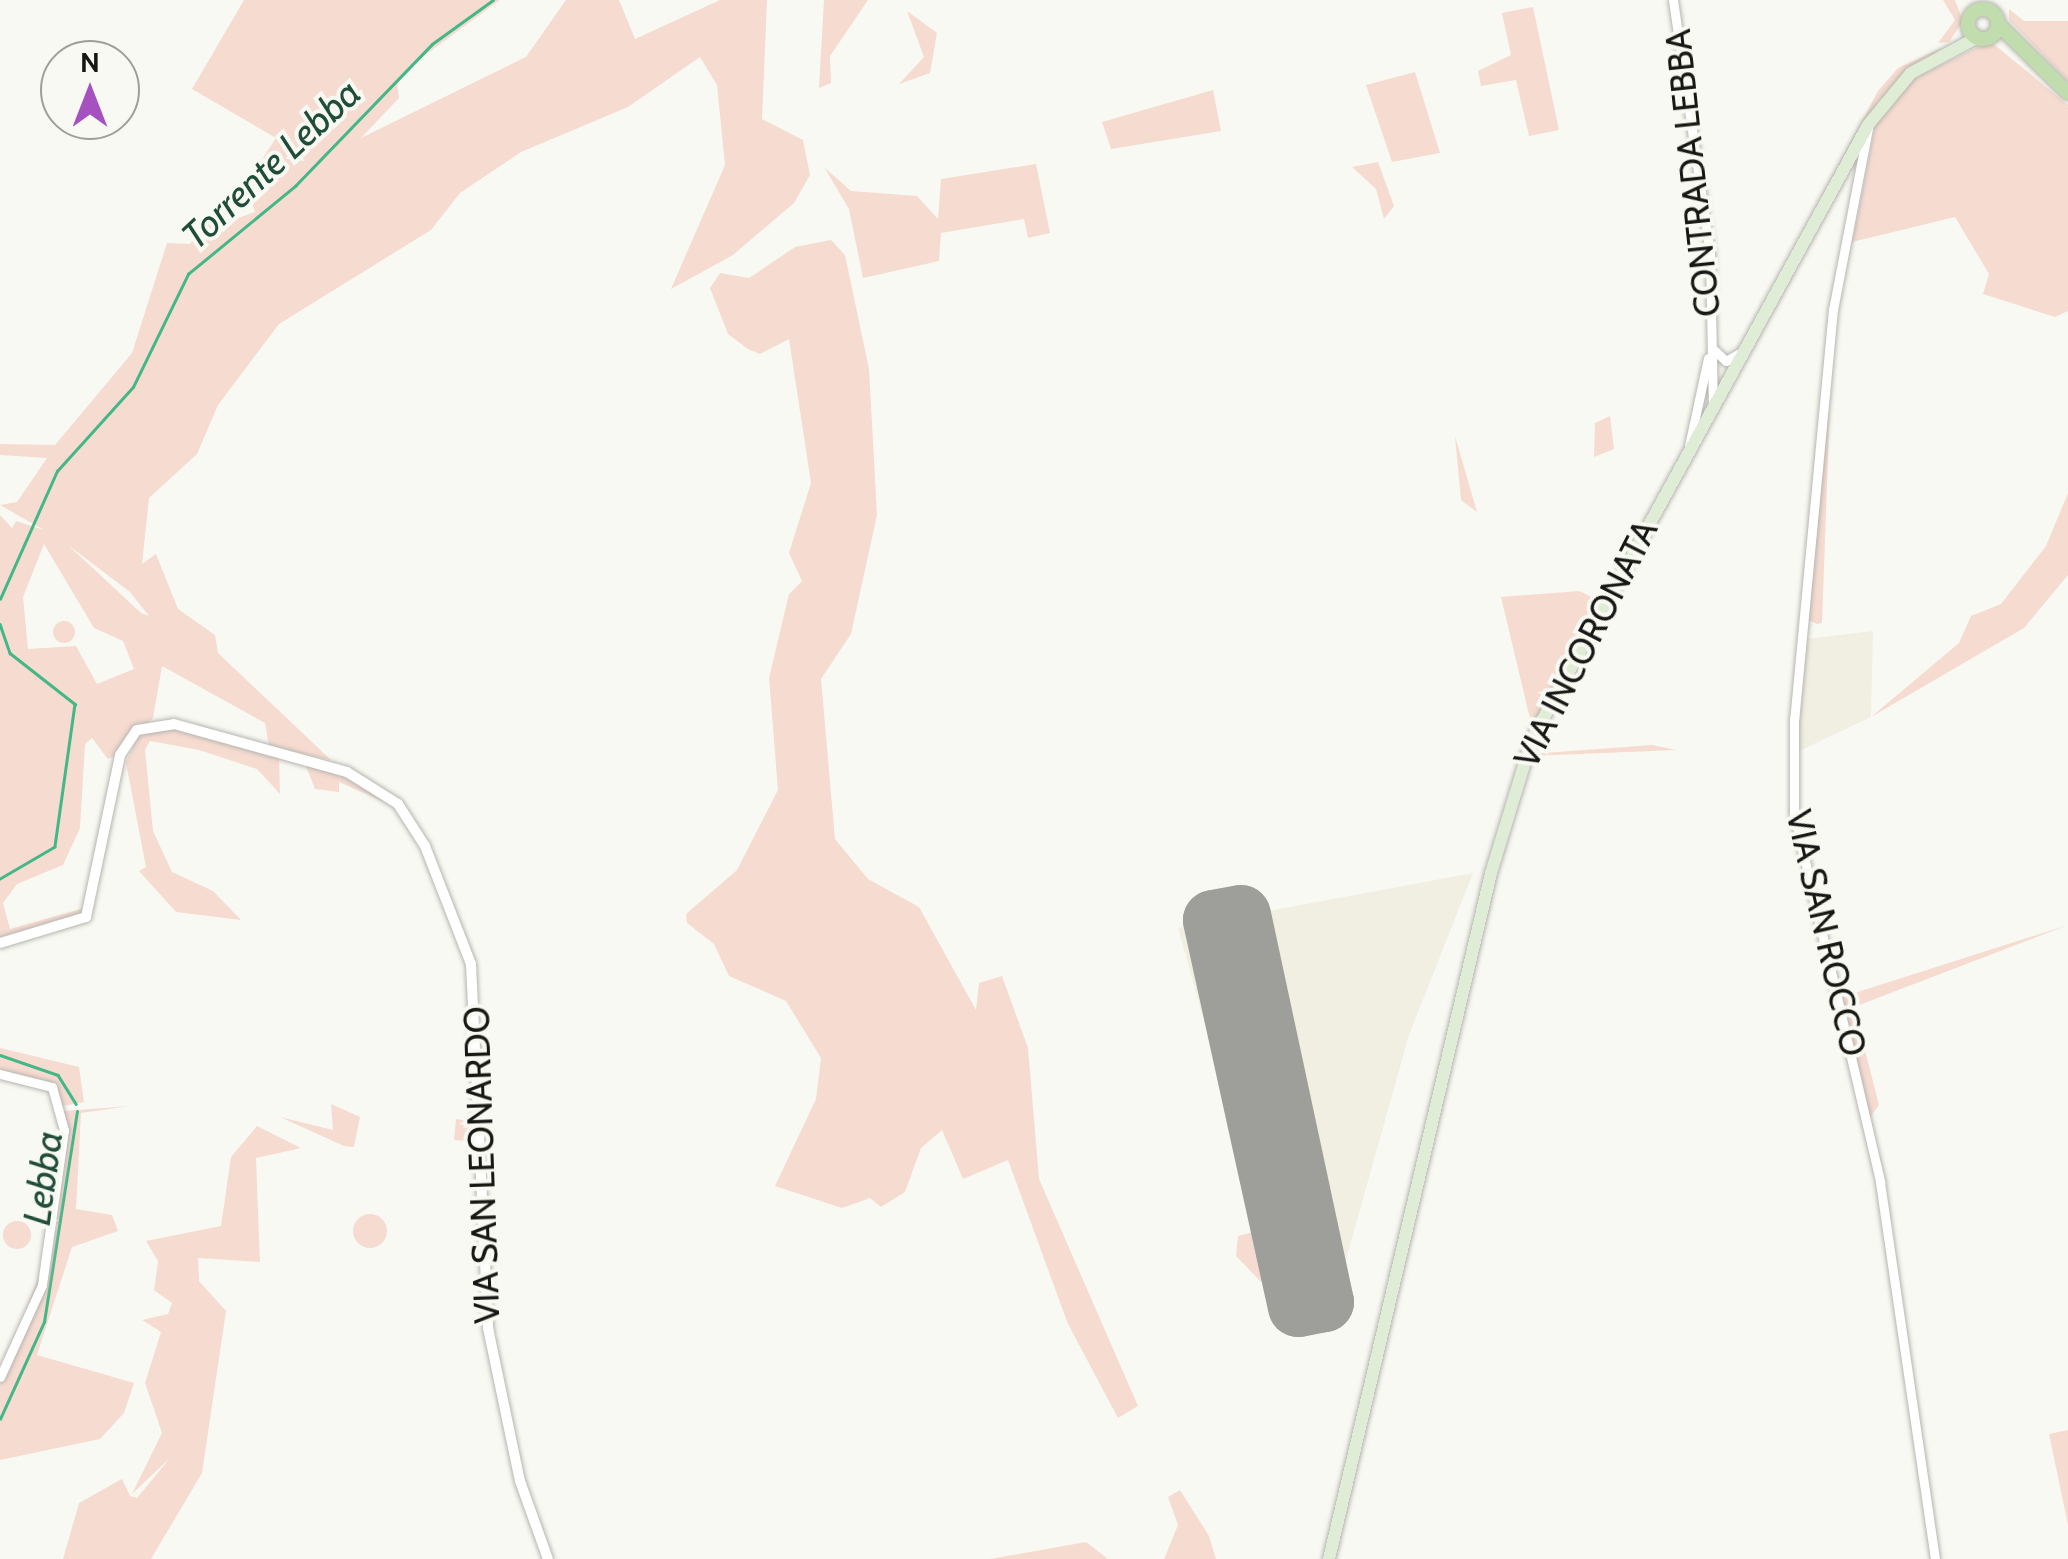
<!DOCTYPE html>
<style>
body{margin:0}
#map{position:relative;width:2068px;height:1559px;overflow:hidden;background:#f9f9f3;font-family:Cabin,sans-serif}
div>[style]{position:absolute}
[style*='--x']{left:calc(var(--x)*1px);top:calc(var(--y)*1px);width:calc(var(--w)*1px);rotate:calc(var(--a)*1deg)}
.built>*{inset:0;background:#f0efe1}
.green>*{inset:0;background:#f6dbd0}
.round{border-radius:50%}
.stream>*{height:2.5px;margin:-1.25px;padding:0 1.25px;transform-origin:1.25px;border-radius:1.25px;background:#43b786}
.runway>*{height:60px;margin:-30px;padding:0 30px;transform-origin:30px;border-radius:30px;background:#9e9e9a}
.roads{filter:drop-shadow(0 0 2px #b6b5b0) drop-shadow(0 0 2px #b6b5b0)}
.minor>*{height:9px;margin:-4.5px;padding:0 4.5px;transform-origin:4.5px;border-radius:4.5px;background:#fff}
.tertiary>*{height:10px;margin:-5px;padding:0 5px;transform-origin:5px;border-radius:5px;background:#fff}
.secondary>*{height:12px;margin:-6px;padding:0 6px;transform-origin:6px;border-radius:6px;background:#e0edd6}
.primary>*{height:14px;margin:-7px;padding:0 7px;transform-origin:7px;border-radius:7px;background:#c1dcad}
.primary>.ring{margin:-7px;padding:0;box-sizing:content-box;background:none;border:14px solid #c1dcad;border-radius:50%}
span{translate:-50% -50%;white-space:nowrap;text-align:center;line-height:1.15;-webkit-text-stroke:8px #f9f9f3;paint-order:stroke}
.street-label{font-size:35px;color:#171715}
.water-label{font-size:38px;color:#1f4d39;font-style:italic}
.north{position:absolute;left:40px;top:40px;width:100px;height:100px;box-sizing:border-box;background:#f9f9f3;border:2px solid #9f9f9a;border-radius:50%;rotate:0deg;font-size:28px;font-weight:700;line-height:40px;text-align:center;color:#171715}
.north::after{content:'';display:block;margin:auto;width:35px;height:45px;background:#a551c0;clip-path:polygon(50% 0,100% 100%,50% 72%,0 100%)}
</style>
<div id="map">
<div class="built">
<i style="clip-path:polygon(1873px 631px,1871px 717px,1797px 752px,1807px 639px)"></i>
<i style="clip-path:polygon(1473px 873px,1409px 1035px,1327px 1327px,1282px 1300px,1178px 928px)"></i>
</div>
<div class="green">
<i style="clip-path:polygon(evenodd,244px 0,500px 0,413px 64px,397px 80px,399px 98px,361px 138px,526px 57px,566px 0,619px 0,635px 39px,720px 0,767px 0,762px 119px,803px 140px,810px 175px,794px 203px,733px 255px,671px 289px,725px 165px,717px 85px,700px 57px,628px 107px,521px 152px,460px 193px,431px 230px,279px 324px,218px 405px,197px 454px,149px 498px,142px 564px,156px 554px,178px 609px,215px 635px,218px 653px,331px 760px,269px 746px,265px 723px,162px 666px,153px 718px,119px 753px,108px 759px,92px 738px,85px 744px,80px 828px,63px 865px,17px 884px,3px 903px,10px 929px,88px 907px,79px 918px,0 940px,0 515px,12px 528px,16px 521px,44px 530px,0 505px,17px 502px,47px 458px,0 455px,0 444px,55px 445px,132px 353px,167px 243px,190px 244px,227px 203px,238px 218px,255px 212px,245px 185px,276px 138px,192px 89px,244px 0,44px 544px,94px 628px,123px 641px,134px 669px,97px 684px,76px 646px,28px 649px,23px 597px,44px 544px,244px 0,68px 545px,130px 592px,149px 616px,141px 613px,68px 545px)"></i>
<i style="clip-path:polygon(824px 0,868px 0,830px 56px,831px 83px,819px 88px)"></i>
<i style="clip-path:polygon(1943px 0,1955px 0,1963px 21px,1949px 42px,1938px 43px,1955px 20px)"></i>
<i style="clip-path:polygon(1533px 7px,1559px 130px,1529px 136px,1516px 80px,1481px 86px,1478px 71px,1511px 55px,1502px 13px)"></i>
<i style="clip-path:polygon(2009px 9px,2024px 21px,2068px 21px,2068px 81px,2009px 20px)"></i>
<i style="clip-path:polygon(907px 11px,937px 33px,930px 73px,899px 84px,924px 57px)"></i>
<i style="clip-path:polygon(1990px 41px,2068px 105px,2068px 311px,2055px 317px,1983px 294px,1989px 274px,1955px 217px,1852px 242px,1876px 122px,1907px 82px)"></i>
<i style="clip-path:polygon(1941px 48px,1879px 100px,1801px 235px,1878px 91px,1898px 68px)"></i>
<i style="clip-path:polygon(1415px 72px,1440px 153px,1392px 162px,1366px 85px)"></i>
<i style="clip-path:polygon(1213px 90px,1221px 131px,1111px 149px,1102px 122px)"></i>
<i style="clip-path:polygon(1378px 162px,1394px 206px,1384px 219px,1376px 189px,1352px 167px)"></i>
<i style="clip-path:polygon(1036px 164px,1050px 233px,1028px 238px,1024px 219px,941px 233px,939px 261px,863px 278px,849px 209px,824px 167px,851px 191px,917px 196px,938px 219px,941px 179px)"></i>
<i style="clip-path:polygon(831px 240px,845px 255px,869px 369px,877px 515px,851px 634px,821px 679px,835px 839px,868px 879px,919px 907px,976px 1010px,979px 983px,1002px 976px,1028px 1048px,1039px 1179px,1138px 1406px,1118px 1418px,1068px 1324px,1008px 1160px,963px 1179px,942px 1130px,921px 1148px,905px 1192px,881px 1207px,870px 1198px,842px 1208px,775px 1186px,816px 1099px,821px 1058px,786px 1001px,729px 976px,714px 944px,687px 923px,686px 914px,737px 870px,778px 790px,769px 678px,789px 594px,802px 581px,789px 553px,811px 483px,789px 339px,760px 354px,748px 349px,728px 334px,710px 288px,720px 273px,749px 278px,795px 247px)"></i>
<i style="clip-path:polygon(1830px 401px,1822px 623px,1817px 624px,1808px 620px)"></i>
<i style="clip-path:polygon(1610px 416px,1614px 449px,1594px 457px,1595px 423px)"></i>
<i style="clip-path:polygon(1455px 436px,1477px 512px,1461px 500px)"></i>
<i style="clip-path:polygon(2068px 493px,2068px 575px,2024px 628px,1871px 717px,1959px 643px,1971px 616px,2001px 604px,2046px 546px)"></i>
<i style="clip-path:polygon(1579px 591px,1594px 598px,1593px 613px,1532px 727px,1501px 597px)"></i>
<i class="round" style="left:53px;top:621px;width:22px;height:22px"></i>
<i style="clip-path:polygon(172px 727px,279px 755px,280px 794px,257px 769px,199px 750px,150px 741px,145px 750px,153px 831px,172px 872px,213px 891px,241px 920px,176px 912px,139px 871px,146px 867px,126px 763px,138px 734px)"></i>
<i style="clip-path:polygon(1652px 745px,1676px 750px,1530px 756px,1530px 754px)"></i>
<i style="clip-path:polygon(305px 764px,357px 782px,384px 798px,384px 802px,339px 782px,339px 792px,315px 789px)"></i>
<i style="clip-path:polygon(2068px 925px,1854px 1007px,1879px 1105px,1869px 1119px,1842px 997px)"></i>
<i style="clip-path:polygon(0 1048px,79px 1067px,84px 1102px,63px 1106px,48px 1083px,0 1069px)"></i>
<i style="clip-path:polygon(331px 1104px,360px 1117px,354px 1147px,344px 1146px,280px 1117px,333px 1130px)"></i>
<i style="clip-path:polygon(130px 1106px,81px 1113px,76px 1209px,112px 1215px,118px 1231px,72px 1247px,37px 1355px,134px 1383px,124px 1413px,100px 1439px,0 1460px,0 1381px,57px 1226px,64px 1111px)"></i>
<i style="clip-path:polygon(456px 1119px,479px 1123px,479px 1142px,454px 1140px)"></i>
<i style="clip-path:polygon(257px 1126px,301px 1148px,256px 1158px,260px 1262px,198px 1258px,199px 1281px,226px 1311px,202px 1473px,151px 1559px,63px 1559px,79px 1503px,122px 1479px,130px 1496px,137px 1498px,169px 1459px,132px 1494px,162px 1433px,145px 1383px,161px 1332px,142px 1320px,168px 1314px,172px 1303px,154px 1290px,158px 1261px,146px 1241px,221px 1226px,231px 1157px)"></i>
<i class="round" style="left:353px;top:1214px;width:34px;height:34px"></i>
<i class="round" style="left:3px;top:1221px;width:28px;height:28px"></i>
<i style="clip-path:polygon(1253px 1232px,1276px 1281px,1270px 1291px,1236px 1256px,1238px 1236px)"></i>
<i style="clip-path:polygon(2068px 1430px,2068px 1525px,2049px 1434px)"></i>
<i style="clip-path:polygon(1180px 1490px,1209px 1536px,1216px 1559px,1164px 1559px,1178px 1525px,1168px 1497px)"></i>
<i style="clip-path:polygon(1086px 1542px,1108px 1559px,990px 1559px)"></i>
</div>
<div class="stream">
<i style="--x:0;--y:599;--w:140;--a:-66"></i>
<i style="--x:57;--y:471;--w:113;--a:-47.9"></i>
<i style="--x:133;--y:387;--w:126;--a:-64"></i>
<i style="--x:188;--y:274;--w:139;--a:-39.4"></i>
<i style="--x:295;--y:186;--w:197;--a:-46"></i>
<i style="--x:432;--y:44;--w:75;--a:-35.8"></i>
<i style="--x:0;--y:624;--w:31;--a:71"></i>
<i style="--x:10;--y:653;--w:83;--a:38.1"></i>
<i style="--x:75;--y:704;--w:144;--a:98"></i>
<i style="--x:55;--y:847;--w:64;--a:149.8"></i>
<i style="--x:0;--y:1055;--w:61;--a:19"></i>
<i style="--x:58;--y:1075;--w:34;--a:58"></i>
<i style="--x:0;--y:1419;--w:107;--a:-65.6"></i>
<i style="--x:44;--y:1322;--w:213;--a:-81.1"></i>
</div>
<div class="runway">
<i style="--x:1241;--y:915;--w:396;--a:77.9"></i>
<i style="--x:1324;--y:1302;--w:26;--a:169"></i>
<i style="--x:1298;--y:1307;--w:396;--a:-102.4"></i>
<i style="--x:1213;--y:920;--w:28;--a:-10"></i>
</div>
<div class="roads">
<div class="minor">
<i style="--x:1673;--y:0;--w:257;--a:81.7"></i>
<i style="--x:1710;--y:254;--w:150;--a:88.9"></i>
<i style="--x:1868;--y:128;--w:184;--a:100.9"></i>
<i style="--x:1833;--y:309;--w:412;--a:95.4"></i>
<i style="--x:1794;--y:719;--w:95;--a:90"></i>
<i style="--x:1794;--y:814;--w:378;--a:76.8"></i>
<i style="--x:1880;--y:1182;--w:381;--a:81.7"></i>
<i style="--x:1712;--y:348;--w:19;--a:43"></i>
<i style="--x:1726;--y:361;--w:16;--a:-30"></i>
<i style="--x:1689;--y:446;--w:90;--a:-77.8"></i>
<i style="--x:0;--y:1074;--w:54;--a:14"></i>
<i style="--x:52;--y:1087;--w:45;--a:74.4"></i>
<i style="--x:64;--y:1130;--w:157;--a:98.1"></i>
<i style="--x:42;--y:1285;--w:101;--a:114.5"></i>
</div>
<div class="tertiary">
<i style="--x:0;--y:943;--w:90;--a:-16.8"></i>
<i style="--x:86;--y:917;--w:166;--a:-78.1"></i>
<i style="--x:120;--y:755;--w:30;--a:-56"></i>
<i style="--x:137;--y:730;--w:37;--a:-9"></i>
<i style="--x:174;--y:724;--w:180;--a:15.5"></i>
<i style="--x:347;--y:772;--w:60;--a:32.1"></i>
<i style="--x:398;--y:804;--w:50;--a:57.3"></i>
<i style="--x:425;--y:846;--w:127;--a:68.7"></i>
<i style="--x:471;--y:964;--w:364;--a:87.3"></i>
<i style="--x:488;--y:1328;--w:156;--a:78.2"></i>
<i style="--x:520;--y:1481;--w:83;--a:70.3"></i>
</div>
<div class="secondary">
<i style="--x:1329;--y:1559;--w:705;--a:-76.71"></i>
<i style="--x:1491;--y:873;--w:140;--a:-73"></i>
<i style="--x:1532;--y:739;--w:700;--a:-61.31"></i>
<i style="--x:1868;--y:125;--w:67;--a:-50.4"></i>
<i style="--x:1911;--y:73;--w:74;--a:-28.3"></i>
</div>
<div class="primary">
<i class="ring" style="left:1968px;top:9px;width:16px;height:16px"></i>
<i style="--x:1998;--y:24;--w:98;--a:44.6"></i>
</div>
</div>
<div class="street-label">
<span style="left:1693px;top:173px;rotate:-96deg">CONTRADA LEBBA</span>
<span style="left:1586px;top:644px;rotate:-63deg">VIA INCORONATA</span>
<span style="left:1826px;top:933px;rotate:77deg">VIA SAN ROCCO</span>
<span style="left:482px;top:1165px;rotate:-92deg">VIA SAN LEONARDO</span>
</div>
<div class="water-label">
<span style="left:271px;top:164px;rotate:-43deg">Torrente Lebba</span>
<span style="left:43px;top:1178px;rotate:-82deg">Lebba</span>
</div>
<div class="north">N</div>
</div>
